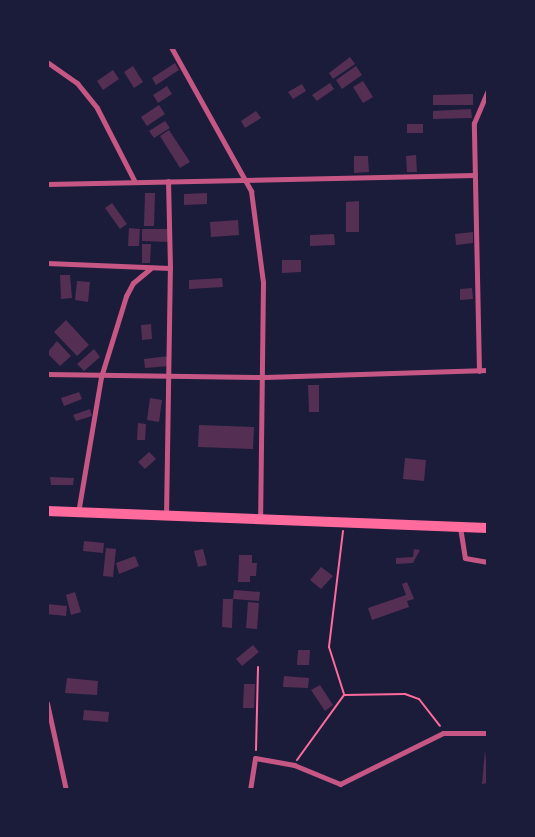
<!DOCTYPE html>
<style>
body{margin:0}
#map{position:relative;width:535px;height:837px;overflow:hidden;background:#1b1b3a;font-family:"Work Sans",sans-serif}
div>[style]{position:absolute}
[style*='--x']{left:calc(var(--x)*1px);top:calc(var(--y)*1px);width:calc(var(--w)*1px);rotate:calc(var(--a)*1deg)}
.building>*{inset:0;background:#542f53}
.path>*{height:2px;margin:-1px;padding:0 1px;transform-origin:1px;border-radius:1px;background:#ff6b9d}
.minor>*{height:5px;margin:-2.5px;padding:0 2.5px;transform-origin:2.5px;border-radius:2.5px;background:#c65784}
.trunk>*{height:10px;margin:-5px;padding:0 5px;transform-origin:5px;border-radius:5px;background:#ff6b9d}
span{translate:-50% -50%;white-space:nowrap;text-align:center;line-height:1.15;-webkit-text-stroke:5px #1b1b3a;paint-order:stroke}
.frame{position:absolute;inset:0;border:49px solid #1b1b3a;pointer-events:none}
</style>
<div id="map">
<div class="building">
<i style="clip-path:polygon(350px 57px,355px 64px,333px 79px,329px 73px)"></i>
<i style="clip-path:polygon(175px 63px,179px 70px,156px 85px,152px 78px)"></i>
<i style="clip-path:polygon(133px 66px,143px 82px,134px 88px,124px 72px)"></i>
<i style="clip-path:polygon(356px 66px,362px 75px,342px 89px,336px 80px)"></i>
<i style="clip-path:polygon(113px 70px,119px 79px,103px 90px,97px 81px)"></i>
<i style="clip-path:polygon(363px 81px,373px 97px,363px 103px,353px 87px)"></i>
<i style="clip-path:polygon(330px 83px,334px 89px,317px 101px,312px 95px)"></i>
<i style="clip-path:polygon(302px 84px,306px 91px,293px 99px,288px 92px)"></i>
<i style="clip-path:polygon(167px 86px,172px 94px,158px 103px,153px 95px)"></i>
<i style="clip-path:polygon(473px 94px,473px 105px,433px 105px,433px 95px)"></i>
<i style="clip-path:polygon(159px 105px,165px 114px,147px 126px,141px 117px)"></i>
<i style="clip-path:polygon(471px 109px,472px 118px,433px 119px,433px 111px)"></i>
<i style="clip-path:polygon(256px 111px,261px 118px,245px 128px,241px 121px)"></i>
<i style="clip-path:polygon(165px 121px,170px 128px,154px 138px,149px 131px)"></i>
<i style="clip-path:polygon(407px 124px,423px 124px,423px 133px,407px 133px)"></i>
<i style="clip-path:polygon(169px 130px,190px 162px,180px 168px,160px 136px)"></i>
<i style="clip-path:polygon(416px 155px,417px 172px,407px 172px,406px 156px)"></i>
<i style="clip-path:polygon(354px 156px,368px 156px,369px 172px,354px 173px)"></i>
<i style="clip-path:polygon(145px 193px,155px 193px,154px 226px,144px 226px)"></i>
<i style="clip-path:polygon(207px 193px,207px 204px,184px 205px,184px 194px)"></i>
<i style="clip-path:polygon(359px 201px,359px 232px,346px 232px,346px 202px)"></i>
<i style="clip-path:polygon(112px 203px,127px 224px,120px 229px,105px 208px)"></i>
<i style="clip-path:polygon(238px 220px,239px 235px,211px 237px,210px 222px)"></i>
<i style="clip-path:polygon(129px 228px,140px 229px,139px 246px,128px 246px)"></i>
<i style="clip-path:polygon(142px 229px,170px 229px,169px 242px,142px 241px)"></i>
<i style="clip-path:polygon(473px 232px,473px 243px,456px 245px,455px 234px)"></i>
<i style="clip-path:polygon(334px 234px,335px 245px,310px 246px,310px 235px)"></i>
<i style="clip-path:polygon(142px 244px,151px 244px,150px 263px,142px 263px)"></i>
<i style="clip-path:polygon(282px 260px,301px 260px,301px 272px,282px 273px)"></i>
<i style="clip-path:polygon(60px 275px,70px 275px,72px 298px,61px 299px)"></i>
<i style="clip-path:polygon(222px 278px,223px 287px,189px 289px,189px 280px)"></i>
<i style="clip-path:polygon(77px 281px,90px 282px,88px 302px,75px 300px)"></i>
<i style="clip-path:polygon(472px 288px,473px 299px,460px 300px,460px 289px)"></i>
<i style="clip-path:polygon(66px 320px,89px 345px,77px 356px,54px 332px)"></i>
<i style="clip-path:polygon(151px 324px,152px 339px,142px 340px,141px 325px)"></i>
<i style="clip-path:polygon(57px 341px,71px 356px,60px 366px,47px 353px)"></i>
<i style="clip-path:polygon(94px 349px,100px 357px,84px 371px,77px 364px)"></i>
<i style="clip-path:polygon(169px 356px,170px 366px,145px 368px,144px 359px)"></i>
<i style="clip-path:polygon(308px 385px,319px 385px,319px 412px,309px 412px)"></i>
<i style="clip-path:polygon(79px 392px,82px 399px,64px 406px,61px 398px)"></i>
<i style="clip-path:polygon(150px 398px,162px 400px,159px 422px,147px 420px)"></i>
<i style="clip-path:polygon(90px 409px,92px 416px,76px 421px,73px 415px)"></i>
<i style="clip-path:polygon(138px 423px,146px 424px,145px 440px,137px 440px)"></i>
<i style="clip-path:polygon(199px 425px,254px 427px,253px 449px,198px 447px)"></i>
<i style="clip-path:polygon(149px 452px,156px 459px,145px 469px,138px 462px)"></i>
<i style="clip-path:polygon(405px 458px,426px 460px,424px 481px,403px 479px)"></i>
<i style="clip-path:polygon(50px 477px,74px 478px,73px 485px,51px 485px)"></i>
<i style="clip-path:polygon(84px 541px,104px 543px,103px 553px,83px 551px)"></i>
<i style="clip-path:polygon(106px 548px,116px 549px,113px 577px,103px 576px)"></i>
<i style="clip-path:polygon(203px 549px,207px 565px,198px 567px,194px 551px)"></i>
<i style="clip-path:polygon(414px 549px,420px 550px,413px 563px,396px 564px,396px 558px,413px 557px)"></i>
<i style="clip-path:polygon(239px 555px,252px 555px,252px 563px,257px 563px,256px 576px,250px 576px,250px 582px,238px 582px)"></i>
<i style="clip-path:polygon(135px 556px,139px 566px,119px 574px,116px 563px)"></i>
<i style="clip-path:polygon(321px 567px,333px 576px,321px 589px,310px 580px)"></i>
<i style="clip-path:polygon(407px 582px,414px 599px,407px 601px,409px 607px,372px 620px,368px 608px,406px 595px,402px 584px)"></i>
<i style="clip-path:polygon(234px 590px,260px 592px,259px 601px,233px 599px)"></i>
<i style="clip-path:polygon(75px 592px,81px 612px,71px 615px,66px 595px)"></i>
<i style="clip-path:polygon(223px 599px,233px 599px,232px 628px,222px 627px)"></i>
<i style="clip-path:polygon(248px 602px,259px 603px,257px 629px,246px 628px)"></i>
<i style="clip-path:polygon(47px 604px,67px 606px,66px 616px,47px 614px)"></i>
<i style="clip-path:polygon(253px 645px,259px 652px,242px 666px,236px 659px)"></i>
<i style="clip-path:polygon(298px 650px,310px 650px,309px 665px,297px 665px)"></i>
<i style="clip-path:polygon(284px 676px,309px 678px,308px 688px,283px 687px)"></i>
<i style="clip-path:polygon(67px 678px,98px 681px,97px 695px,65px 693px)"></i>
<i style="clip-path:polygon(244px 684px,255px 684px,254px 708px,243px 708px)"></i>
<i style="clip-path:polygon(320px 685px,333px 705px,325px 711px,311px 690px)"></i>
<i style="clip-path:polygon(84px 710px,109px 712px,108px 722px,83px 720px)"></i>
<i style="clip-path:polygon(485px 750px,488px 783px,482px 784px)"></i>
</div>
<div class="path">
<i style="--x:343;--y:531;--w:117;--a:96.9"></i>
<i style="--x:329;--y:647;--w:49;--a:72.3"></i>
<i style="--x:256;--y:750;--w:83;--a:-88.6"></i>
<i style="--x:297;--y:760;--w:80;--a:-54.1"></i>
<i style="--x:344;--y:695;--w:61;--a:-0.9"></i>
<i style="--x:405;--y:694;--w:15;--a:20"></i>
<i style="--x:419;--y:699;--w:34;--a:52"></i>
</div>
<div class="minor">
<i style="--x:171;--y:47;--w:165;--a:60.9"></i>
<i style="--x:251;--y:191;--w:92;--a:82.5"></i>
<i style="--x:263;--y:282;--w:239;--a:90.7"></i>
<i style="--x:47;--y:62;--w:37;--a:35"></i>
<i style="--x:77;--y:83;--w:32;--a:51"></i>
<i style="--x:97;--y:108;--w:81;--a:62.8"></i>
<i style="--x:47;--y:184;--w:428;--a:-1.2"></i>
<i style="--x:47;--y:263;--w:123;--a:2.3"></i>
<i style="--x:170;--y:268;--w:87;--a:-91.3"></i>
<i style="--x:479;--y:371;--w:248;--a:-91.2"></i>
<i style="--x:474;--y:123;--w:36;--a:-67"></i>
<i style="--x:47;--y:374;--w:218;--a:0.8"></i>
<i style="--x:265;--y:377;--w:223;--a:-1.8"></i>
<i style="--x:78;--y:513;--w:138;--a:-80.4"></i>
<i style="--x:101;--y:377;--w:85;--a:-72.8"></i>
<i style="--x:126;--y:296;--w:15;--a:-62"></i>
<i style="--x:133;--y:283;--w:23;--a:-40"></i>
<i style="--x:166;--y:517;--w:249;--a:-89.1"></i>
<i style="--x:460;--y:527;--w:31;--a:81"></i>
<i style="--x:465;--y:558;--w:23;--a:10"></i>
<i style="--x:47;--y:703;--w:89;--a:77.7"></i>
<i style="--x:250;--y:790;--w:32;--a:-81"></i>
<i style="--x:255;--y:758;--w:40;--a:10"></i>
<i style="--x:294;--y:765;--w:50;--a:22.4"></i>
<i style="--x:340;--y:784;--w:115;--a:-26.3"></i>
<i style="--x:443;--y:733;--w:45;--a:0"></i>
</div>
<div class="trunk">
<i style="--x:47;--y:511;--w:441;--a:2.2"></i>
</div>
<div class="frame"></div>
</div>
